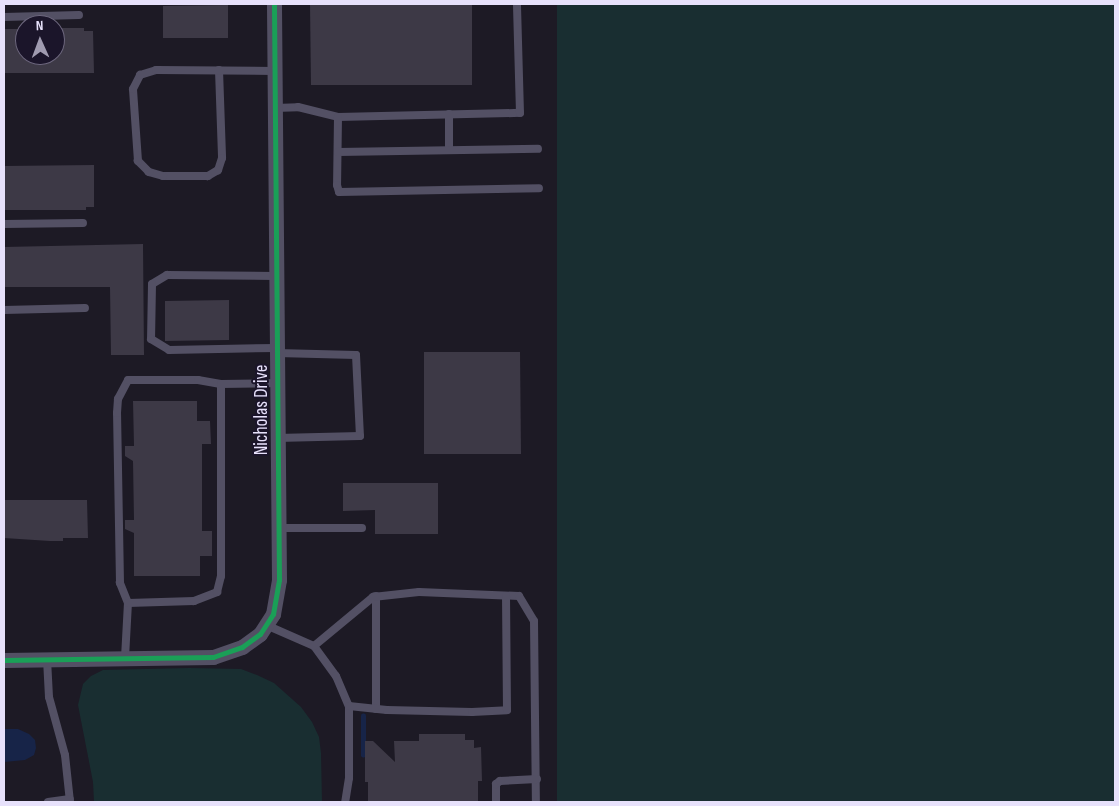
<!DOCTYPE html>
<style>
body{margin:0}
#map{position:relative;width:1119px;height:806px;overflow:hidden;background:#1d1a25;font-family:"Sofia Sans Condensed",sans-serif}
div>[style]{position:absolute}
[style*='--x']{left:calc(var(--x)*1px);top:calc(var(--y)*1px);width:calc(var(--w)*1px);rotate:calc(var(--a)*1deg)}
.green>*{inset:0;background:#192e31}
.water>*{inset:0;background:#172448}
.stream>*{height:4.5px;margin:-2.25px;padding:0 2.25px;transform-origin:2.25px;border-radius:2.25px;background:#172448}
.building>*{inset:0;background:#3d3946}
.service>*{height:8px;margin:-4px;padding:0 4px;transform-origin:4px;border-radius:4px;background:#535064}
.minor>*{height:15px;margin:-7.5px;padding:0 7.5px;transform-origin:7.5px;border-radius:7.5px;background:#535064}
.cycleway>*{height:5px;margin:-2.5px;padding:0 2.5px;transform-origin:2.5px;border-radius:2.5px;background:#1a9f57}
span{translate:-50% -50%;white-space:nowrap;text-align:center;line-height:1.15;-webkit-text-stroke:4px #1b152a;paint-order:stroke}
.street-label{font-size:19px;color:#e7e1fb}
.frame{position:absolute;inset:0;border:5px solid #e7e1fb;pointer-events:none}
.north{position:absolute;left:15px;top:15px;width:50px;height:50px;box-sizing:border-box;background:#1b152a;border:1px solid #6d677e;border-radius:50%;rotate:358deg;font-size:14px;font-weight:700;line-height:20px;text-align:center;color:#e7e1fb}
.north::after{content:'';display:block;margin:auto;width:18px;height:22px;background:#a09bb0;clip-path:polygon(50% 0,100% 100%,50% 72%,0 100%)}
</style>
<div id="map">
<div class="green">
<i style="clip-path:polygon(557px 4px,1115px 4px,1115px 802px,557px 802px)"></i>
<i style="clip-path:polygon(189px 668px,241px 669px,257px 675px,274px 683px,301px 707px,312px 722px,319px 737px,321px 753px,322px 802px,94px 802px,93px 782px,78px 705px,83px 684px,91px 676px,103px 670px)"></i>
</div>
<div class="water">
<i style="clip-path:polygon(4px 729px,18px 729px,29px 734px,35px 740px,36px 748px,34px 755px,25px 760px,4px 762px)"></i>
</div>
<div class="stream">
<i style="--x:363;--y:755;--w:39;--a:-90"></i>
</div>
<div class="building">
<i style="clip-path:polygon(310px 4px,472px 4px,472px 85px,311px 85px)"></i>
<i style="clip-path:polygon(228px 5px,228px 38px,163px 38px,163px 6px)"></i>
<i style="clip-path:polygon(55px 28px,84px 28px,84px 31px,93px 31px,94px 73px,4px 73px,4px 29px,25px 29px,25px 55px,55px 55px)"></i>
<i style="clip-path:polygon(94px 165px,94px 207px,86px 207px,86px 210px,4px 210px,4px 166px)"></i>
<i style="clip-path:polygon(143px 244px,144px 355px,111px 355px,110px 287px,4px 287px,4px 247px)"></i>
<i style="clip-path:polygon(229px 300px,229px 340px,165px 341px,165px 301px)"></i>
<i style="clip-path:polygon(424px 352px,520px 352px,521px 454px,424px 454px)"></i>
<i style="clip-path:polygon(133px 401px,197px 401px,197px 421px,210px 421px,211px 444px,202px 444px,202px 531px,212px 531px,212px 556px,200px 556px,200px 576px,134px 576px,134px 533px,125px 529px,125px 520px,134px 520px,133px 461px,125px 456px,125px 446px,134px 446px)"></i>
<i style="clip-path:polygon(343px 483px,438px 483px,438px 534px,375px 534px,375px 510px,343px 511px)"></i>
<i style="clip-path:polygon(4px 500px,87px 500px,88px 538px,63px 538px,63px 541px,50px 541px,4px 538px)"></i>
<i style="clip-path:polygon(419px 734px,465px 734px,465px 740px,474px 740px,474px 748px,481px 747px,482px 781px,478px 781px,478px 802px,368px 802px,368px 782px,365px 782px,365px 741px,373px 741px,395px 762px,394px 741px,419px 741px)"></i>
</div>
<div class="service">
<i style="--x:4;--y:17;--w:75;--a:-1.5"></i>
<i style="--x:219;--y:70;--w:88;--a:88"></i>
<i style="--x:222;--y:158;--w:13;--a:108"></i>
<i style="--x:218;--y:170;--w:12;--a:149"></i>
<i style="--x:208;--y:176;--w:45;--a:180"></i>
<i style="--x:163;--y:176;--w:15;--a:-164"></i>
<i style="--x:149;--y:172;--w:16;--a:-135"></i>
<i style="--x:138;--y:161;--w:72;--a:-94"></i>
<i style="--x:133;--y:89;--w:16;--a:-63"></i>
<i style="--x:140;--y:75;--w:17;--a:-17"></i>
<i style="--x:156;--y:70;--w:119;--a:0.5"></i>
<i style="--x:275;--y:108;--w:23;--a:-2"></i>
<i style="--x:298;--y:107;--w:41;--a:14"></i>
<i style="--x:338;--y:117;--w:182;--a:-1.3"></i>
<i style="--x:520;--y:113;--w:109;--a:-91.6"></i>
<i style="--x:338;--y:117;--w:68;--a:90.8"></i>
<i style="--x:337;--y:185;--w:7;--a:74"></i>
<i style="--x:339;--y:192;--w:200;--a:-1.1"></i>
<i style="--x:449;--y:150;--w:36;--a:-90"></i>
<i style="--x:338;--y:152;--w:200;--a:-0.9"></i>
<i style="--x:4;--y:224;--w:79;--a:-0.7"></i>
<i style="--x:276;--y:276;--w:109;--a:-179.5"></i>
<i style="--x:167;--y:275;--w:17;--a:149"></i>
<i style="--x:152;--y:284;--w:55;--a:91"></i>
<i style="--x:151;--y:339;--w:21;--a:31"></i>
<i style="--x:169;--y:350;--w:108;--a:-1.1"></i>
<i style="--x:4;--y:310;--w:81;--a:-1.4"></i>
<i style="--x:277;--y:353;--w:79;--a:1.5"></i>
<i style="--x:356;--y:355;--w:81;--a:87.2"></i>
<i style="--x:360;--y:436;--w:83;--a:178.6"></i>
<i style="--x:278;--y:528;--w:84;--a:0"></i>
<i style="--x:376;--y:596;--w:113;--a:90"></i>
<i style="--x:128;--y:603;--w:22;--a:-112"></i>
<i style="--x:120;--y:583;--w:170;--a:-91"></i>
<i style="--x:117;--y:413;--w:14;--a:-86"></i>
<i style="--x:118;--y:399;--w:21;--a:-62"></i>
<i style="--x:128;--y:380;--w:70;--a:0"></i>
<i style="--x:198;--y:380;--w:23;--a:10"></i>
<i style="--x:266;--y:625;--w:52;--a:23.6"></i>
<i style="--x:314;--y:646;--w:37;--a:54"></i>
<i style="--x:336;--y:676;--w:33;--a:67"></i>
<i style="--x:349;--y:706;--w:72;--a:90"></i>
<i style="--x:349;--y:778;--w:24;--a:99"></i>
<i style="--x:314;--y:646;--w:77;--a:-39.7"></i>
<i style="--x:373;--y:597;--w:46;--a:-6.2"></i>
<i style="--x:419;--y:592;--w:100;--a:2.3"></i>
<i style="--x:519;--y:596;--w:29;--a:59"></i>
<i style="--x:534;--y:621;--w:181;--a:89.4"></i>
<i style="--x:125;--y:658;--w:55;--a:-86.9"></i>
<i style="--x:128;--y:603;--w:66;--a:-1.7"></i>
<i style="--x:194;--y:601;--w:25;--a:-21"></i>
<i style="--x:217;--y:592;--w:16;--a:-76"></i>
<i style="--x:221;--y:576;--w:192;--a:-90"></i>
<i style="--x:221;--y:384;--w:56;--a:-1"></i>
<i style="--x:47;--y:659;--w:38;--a:87"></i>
<i style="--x:49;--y:697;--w:60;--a:74.6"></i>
<i style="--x:65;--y:755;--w:47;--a:83.9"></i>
<i style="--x:349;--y:706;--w:38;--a:6"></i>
<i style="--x:387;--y:710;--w:85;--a:1.3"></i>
<i style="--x:472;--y:712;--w:35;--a:-3"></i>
<i style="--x:507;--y:710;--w:114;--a:-90.5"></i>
<i style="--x:48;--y:802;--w:22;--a:-8"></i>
<i style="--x:496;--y:802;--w:18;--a:-90"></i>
<i style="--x:496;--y:784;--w:5;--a:-37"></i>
<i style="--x:500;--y:781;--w:37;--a:-3"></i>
</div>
<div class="minor">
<i style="--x:4;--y:660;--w:209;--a:-0.8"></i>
<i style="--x:213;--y:657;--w:31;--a:-19"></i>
<i style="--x:242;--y:647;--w:22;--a:-36"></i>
<i style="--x:260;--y:634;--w:24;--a:-57"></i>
<i style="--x:273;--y:614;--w:35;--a:-80"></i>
<i style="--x:279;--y:580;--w:576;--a:-90.5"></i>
</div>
<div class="cycleway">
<i style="--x:4;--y:660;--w:209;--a:-0.8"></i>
<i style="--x:213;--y:657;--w:31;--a:-19"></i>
<i style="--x:242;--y:647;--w:22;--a:-36"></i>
<i style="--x:260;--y:634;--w:24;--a:-57"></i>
<i style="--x:273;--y:614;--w:35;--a:-80"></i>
<i style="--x:279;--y:580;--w:576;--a:-90.5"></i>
</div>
<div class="street-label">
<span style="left:262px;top:410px;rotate:-90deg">Nicholas Drive</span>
</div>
<div class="frame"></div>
<div class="north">N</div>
</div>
